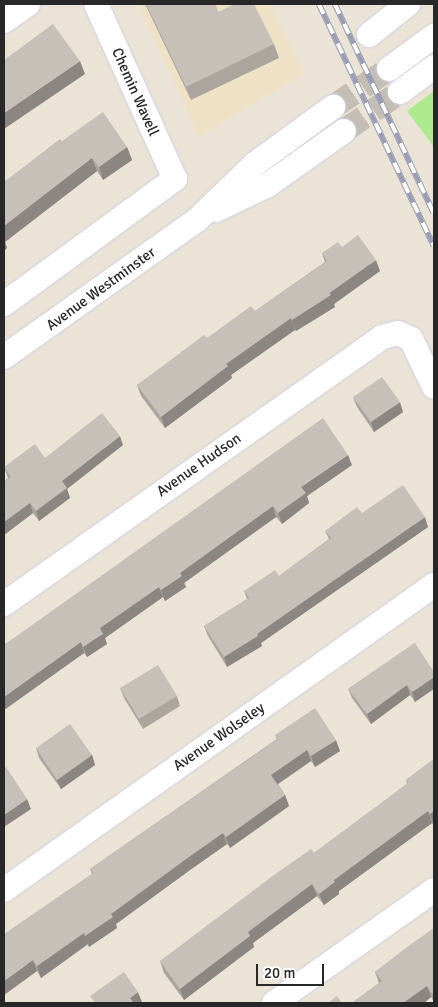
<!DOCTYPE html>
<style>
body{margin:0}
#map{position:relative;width:438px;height:1007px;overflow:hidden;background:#ece3d7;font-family:Signika,sans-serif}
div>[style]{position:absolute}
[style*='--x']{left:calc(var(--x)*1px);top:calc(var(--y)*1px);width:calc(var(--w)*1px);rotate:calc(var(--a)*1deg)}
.education>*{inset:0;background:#efe1c5}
.green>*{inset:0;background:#aee88f}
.minor-tunnel>*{height:24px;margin-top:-12px;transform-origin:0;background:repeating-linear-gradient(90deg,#c5beb4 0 24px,transparent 0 36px)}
.roads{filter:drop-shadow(0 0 1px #cdd1e2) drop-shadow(0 0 1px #cdd1e2)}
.minor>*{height:24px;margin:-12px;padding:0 12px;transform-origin:12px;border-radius:12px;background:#fff}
.rail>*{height:5.5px;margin-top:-2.75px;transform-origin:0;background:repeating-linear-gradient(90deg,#fff 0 11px,#9a9eb4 0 22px);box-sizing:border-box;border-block:1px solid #9a9eb4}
.wall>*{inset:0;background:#aba59e}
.shaded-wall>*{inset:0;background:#8b8681}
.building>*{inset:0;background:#c7c0b8}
span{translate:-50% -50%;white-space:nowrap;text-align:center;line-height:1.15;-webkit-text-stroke:4px #fff;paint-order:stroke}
.street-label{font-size:15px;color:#282828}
.frame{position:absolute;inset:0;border:5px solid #282828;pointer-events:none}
.scale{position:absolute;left:256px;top:964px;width:68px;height:22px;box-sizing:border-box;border:2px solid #282828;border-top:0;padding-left:6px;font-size:15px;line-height:18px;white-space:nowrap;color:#282828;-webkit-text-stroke:4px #fff;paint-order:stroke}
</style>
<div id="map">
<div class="education">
<i style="clip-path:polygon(138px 4px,270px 4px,304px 73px,199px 136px)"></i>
</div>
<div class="green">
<i style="clip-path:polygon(434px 91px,434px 147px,407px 111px)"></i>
</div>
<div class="minor-tunnel">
<i style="--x:333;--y:107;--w:68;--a:-34.2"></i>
<i style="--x:344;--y:131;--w:68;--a:-34.9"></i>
</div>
<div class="roads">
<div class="minor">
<i style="--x:4;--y:21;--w:29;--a:-35"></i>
<i style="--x:369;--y:35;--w:50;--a:-38.5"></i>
<i style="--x:389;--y:69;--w:56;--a:-36.3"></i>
<i style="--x:400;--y:92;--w:42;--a:-36.3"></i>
<i style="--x:216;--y:210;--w:58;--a:-25.7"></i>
<i style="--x:268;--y:185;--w:93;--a:-35.4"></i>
<i style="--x:4;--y:304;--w:212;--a:-36.2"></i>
<i style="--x:175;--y:179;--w:192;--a:-114.3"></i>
<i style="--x:4;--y:357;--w:237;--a:-35.4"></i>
<i style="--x:197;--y:220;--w:81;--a:-44"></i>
<i style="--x:255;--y:164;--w:97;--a:-36.2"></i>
<i style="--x:4;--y:604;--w:463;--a:-35.2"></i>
<i style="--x:382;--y:337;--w:16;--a:-14"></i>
<i style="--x:398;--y:333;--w:14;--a:25"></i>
<i style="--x:411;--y:339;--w:53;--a:64.4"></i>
<i style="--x:4;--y:890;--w:527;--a:-35.35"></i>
<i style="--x:274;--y:1003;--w:196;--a:-35.2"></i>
</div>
</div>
<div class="rail">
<i style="--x:319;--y:4;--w:268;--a:64.6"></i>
<i style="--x:335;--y:4;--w:231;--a:64.7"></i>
</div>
<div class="wall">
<i style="clip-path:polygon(145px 4px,215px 4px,218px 12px,274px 44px,279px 58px,191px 100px)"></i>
<i style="clip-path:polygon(62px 141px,127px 147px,132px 160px,103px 180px,97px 171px,5px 242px,7px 248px,4px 251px,4px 182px)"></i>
<i style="clip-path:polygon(342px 247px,380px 271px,334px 304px,335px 307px,296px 331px,295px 330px,231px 375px,232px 378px,165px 428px,141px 396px,137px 385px,207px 338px,255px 311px,325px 262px,322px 253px)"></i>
<i style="clip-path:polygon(353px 397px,403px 412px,374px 432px,357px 407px)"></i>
<i style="clip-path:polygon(123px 445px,67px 489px,70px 498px,39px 521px,33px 513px,4px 535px,4px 482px,8px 478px,4px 467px,45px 458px)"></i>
<i style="clip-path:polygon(352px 465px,307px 496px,309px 503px,282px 524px,276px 517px,184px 583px,186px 587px,165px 601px,163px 597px,105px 638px,107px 644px,87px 657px,84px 653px,4px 710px,4px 645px)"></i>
<i style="clip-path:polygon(362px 513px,428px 527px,261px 643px,262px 646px,227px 667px,208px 636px,204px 626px,247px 599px,244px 591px,279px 576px,329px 539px,325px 531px)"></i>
<i style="clip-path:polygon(415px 643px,415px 702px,410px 695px,371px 724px,352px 698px,348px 689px)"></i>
<i style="clip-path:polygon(120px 688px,177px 696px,180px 706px,143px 729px,124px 698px)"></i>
<i style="clip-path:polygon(275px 735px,340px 751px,315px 767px,311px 761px,278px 784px,285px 795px,289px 806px,230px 848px,227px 844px,190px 870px,116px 924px,117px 928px,89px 947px,88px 944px,41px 978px,37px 971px,4px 995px,92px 874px,90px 869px,277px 739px)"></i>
<i style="clip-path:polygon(36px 748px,92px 755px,95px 765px,61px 789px,39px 758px)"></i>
<i style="clip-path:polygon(434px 759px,434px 826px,432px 823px,339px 891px,339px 894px,324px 905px,317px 896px,253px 943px,254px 947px,184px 1000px,164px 973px,160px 961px,314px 853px,407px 784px,406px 780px)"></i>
<i style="clip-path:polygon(434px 928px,434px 1002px,431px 997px,424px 1003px,352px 1003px,379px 983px,375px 972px)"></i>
</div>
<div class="shaded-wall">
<i style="clip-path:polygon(80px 61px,85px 74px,4px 129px,4px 113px)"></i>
<i style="clip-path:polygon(127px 147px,132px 160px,103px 180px,99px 167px)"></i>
<i style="clip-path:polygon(92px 158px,97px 171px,5px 242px,7px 248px,4px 251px,4px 226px)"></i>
<i style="clip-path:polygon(376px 260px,380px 271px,334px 304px,335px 307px,296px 331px,292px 320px)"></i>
<i style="clip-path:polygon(291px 318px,295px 330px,231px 375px,232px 378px,165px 428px,161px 417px,226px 364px)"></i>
<i style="clip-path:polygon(400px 402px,403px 412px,374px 432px,371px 422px)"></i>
<i style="clip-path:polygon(120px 436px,123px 445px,67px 489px,70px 498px,39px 521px,36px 511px,62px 481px)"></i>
<i style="clip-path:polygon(348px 455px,352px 465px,307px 496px,309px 503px,282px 524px,278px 513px,301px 487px)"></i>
<i style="clip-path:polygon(30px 503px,33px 513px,4px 535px,4px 522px)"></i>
<i style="clip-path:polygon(273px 506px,276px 517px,184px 583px,186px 587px,165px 601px,161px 590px,180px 573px)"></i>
<i style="clip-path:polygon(425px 517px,428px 527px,261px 643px,262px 646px,227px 667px,224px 657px)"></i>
<i style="clip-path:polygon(159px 587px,163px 597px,105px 638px,107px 644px,87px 657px,83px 647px,100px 628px)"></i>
<i style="clip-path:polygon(81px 642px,84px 653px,4px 710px,4px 697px)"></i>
<i style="clip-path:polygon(434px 677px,434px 689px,415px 702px,412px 692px)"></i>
<i style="clip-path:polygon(407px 685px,410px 695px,371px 724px,367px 714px)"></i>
<i style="clip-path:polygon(336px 740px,340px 751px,315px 767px,311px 756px)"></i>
<i style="clip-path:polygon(307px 750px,311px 761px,275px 786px,271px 775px)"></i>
<i style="clip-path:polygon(92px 755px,95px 765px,61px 789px,57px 780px)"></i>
<i style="clip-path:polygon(285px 795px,289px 806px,230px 848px,226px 837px)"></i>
<i style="clip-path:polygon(27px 799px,31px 809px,4px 827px,4px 815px)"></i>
<i style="clip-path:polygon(428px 811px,432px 823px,339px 891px,339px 894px,324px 905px,319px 894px,334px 880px)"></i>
<i style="clip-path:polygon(434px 811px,434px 826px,430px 814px)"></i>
<i style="clip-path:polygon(223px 833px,227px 844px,190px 870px,116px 924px,117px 928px,89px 947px,85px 936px,111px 914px,186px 859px)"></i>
<i style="clip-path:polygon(312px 884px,317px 896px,253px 943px,254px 947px,184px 1000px,180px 989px,248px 932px)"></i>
<i style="clip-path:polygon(84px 933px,88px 944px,41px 978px,37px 966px)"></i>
<i style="clip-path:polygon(33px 960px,37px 971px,4px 995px,4px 981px)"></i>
<i style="clip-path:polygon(427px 986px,431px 997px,424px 1003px,403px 1003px)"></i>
<i style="clip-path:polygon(138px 992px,142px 1002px,139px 1003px,132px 1003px,130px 998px)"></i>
</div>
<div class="building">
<i style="clip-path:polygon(146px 4px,215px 4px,218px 12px,235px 4px,254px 4px,274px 44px,186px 87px)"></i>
<i style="clip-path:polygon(53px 24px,80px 61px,4px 113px,4px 60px)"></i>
<i style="clip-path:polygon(103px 112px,127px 147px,99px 167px,92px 158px,4px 226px,4px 182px,60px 139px,62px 141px)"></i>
<i style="clip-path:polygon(358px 235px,376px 260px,329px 293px,331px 295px,292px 320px,291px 318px,226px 364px,228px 366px,161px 417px,137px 385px,204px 335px,207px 338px,251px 306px,255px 311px,327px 261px,322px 253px,338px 242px,342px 247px)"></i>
<i style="clip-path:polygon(382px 377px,400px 402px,371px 422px,353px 397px)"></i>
<i style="clip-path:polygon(102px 413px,120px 436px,62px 481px,67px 488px,36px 511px,30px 503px,4px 522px,4px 482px,11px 477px,4px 467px,35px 444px,45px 458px)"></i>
<i style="clip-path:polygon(323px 418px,348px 455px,301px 487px,306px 493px,278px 513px,273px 506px,180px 573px,182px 576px,161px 590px,159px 587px,100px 628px,103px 634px,83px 647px,81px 642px,4px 697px,4px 645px)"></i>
<i style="clip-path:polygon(403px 485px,425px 517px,257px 634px,258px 636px,224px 657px,204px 626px,249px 598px,244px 591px,275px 570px,279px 576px,331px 538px,325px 531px,357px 507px,362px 513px)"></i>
<i style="clip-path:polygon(415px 643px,434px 672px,434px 677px,412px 692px,407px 685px,367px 714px,348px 689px)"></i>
<i style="clip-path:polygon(158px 665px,177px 696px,139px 719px,120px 688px)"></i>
<i style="clip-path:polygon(315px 708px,336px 740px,311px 756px,307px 750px,271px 775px,285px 795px,226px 837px,223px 833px,186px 859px,111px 914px,113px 917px,85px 936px,84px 933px,37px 966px,33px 960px,4px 981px,4px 934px,93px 873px,90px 869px,278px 739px,275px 735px)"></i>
<i style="clip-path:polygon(70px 724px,92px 755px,57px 780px,36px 748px)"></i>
<i style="clip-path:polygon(434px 759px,434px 811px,430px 814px,428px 811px,334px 880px,335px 882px,319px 894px,312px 884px,248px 932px,250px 936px,180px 989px,160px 961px,274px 875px,311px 849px,314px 853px,408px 783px,406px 780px)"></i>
<i style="clip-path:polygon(6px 767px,27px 799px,4px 815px,4px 769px)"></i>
<i style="clip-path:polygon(434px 928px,434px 992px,432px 994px,427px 986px,403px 1003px,352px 1003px,382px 981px,375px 972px,403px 950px)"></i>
<i style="clip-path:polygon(124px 972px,138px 992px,130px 998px,134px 1003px,95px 1003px,90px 996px)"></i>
<i style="clip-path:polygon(337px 996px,342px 1003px,328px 1003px)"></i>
</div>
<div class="street-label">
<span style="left:135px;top:92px;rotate:66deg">Chemin Wavell</span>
<span style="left:101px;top:289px;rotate:-36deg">Avenue Westminster</span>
<span style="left:199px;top:465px;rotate:-35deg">Avenue Hudson</span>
<span style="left:219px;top:737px;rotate:-35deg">Avenue Wolseley</span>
</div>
<div class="frame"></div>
<div class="scale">20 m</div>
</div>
